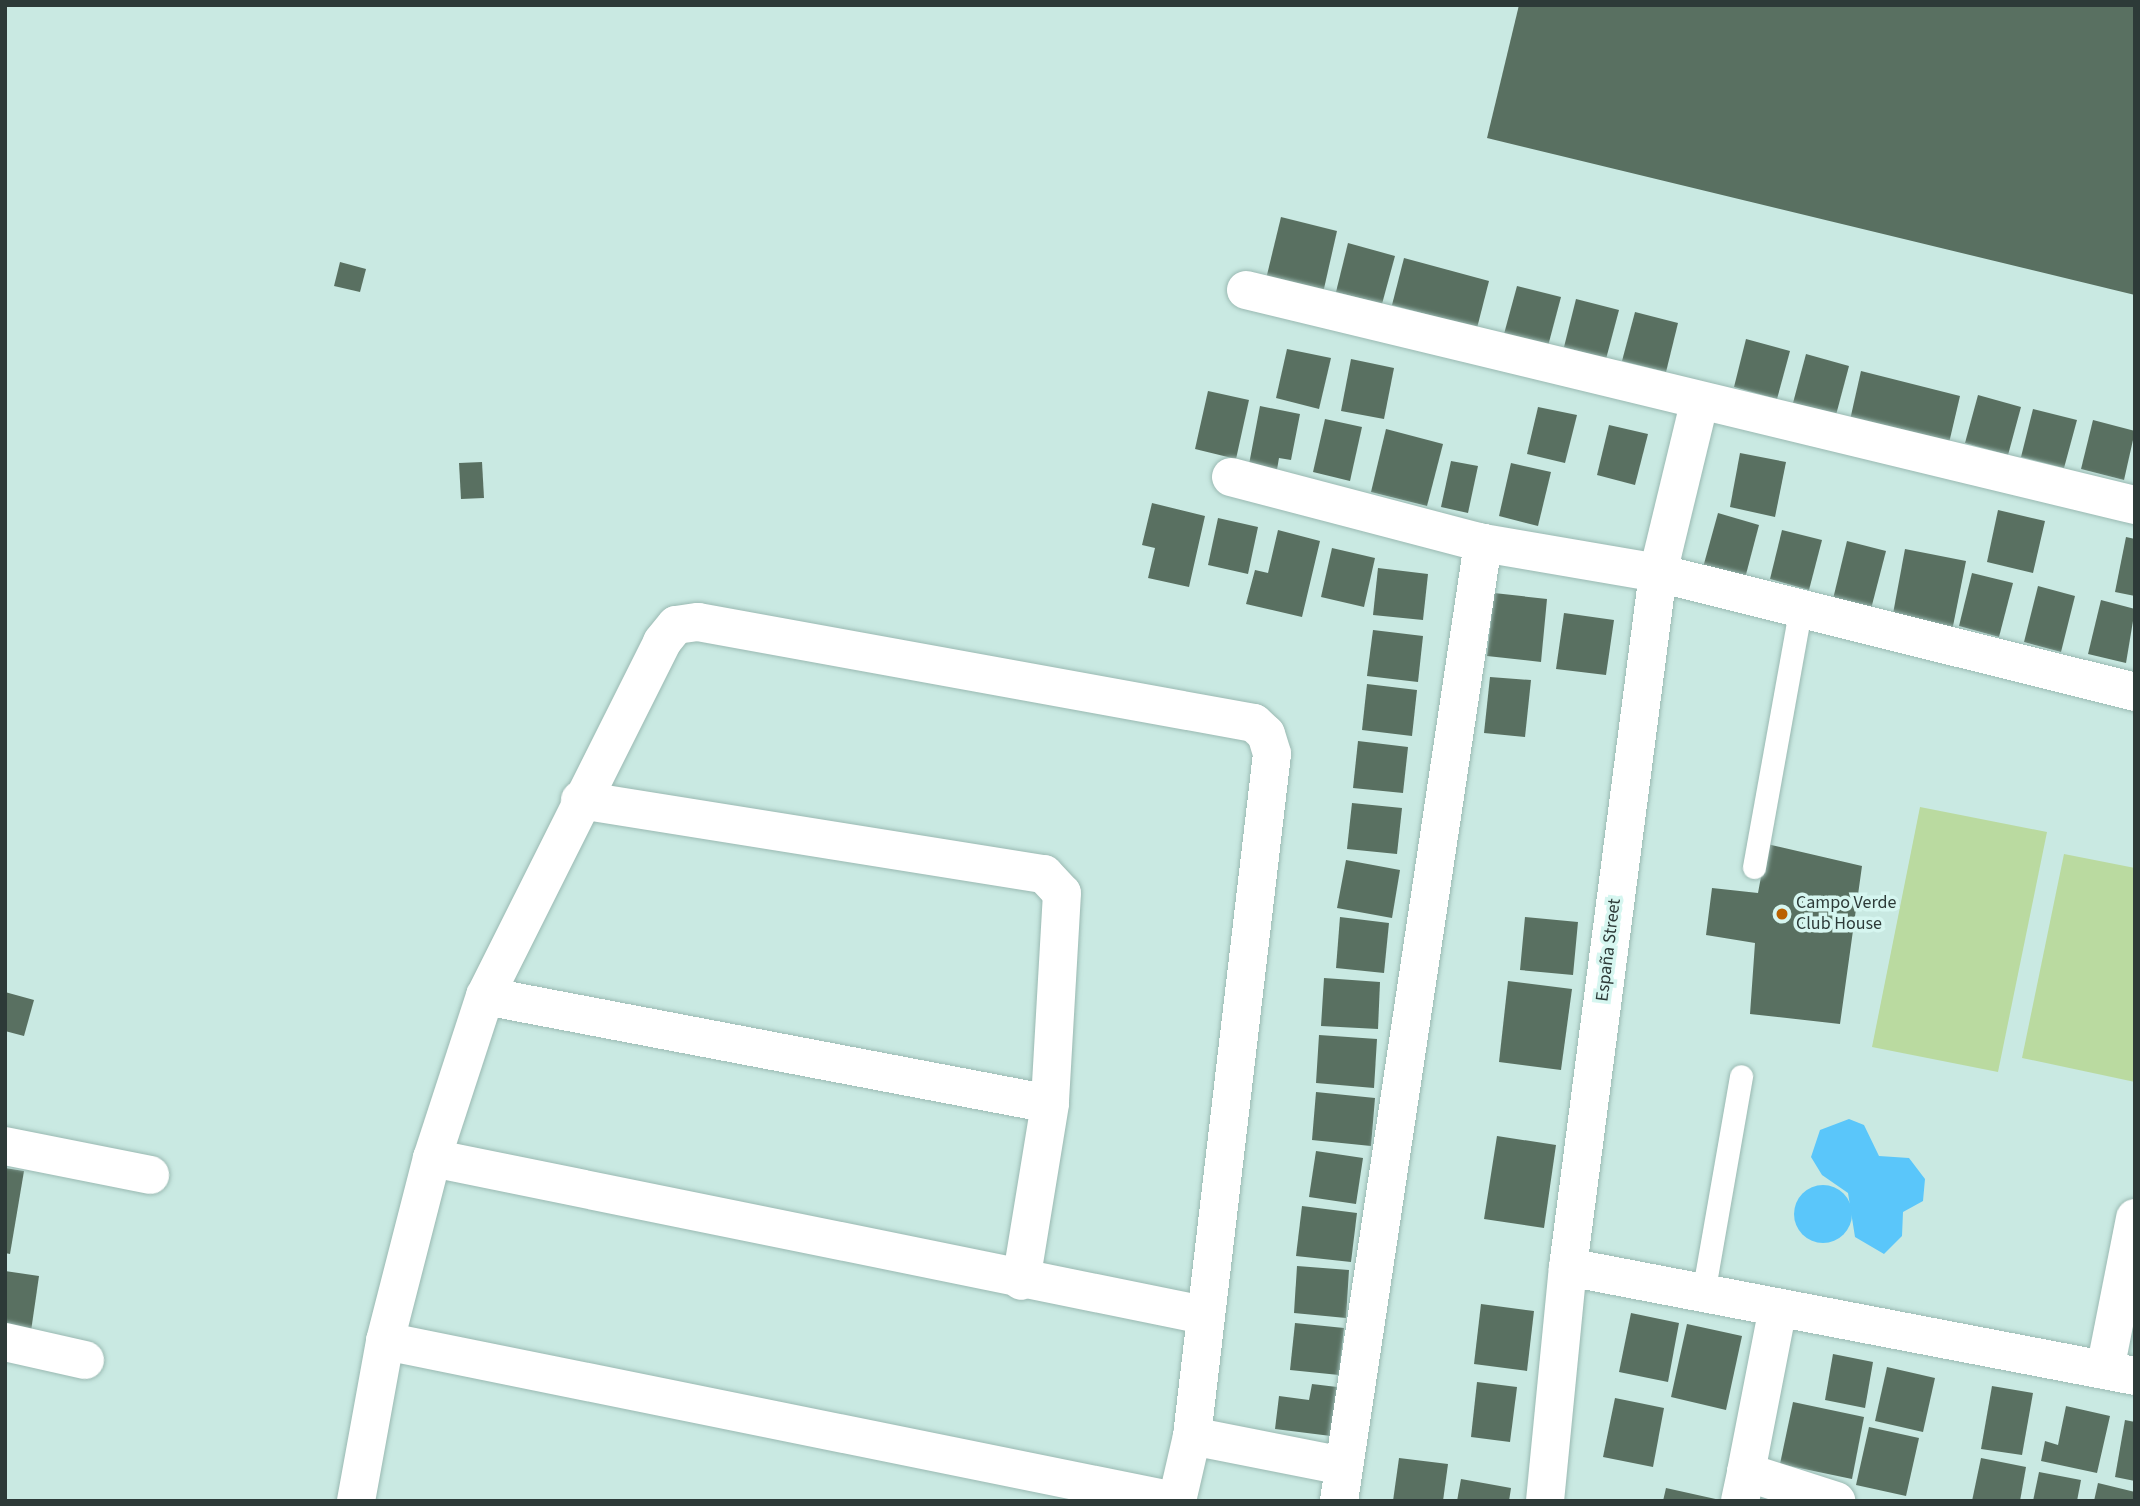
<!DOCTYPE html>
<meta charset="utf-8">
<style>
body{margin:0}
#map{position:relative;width:2140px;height:1506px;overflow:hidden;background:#c9e9e2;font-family:"Source Sans 3",sans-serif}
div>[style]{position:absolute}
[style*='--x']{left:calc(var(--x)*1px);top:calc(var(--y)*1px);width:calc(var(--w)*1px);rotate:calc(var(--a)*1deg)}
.green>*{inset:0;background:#badaa0}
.water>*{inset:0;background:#5ac6fa}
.round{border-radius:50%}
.building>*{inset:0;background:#597061}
.roads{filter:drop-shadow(0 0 2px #9ab9b2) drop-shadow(0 0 2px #9ab9b2)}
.lane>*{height:23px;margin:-11.5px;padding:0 11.5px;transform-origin:11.5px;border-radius:11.5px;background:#fff}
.street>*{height:38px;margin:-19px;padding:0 19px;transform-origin:19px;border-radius:19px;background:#fff}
.dots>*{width:19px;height:19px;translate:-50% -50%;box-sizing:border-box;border:4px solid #d6f6f0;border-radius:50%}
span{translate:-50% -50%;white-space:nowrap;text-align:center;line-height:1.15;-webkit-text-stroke:7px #d6f6f0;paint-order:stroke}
.poi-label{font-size:18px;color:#2d3a38}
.left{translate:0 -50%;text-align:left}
.street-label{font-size:18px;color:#2d3a38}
.frame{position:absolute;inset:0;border:7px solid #2d3a38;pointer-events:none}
</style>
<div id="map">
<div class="green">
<i style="clip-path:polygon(1920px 807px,2047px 832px,1998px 1072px,1872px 1047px)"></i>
<i style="clip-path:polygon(2064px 854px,2135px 868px,2135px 1082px,2022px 1058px)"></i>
</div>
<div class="water">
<i style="clip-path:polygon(1849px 1119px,1864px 1125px,1879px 1156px,1909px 1158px,1925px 1179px,1923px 1201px,1903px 1212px,1902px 1236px,1884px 1254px,1855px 1237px,1848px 1193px,1822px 1175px,1811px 1157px,1820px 1130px)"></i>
<i class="round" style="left:1794px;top:1185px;width:58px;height:58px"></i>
</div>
<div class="building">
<i style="clip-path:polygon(1519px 5px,2135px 5px,2135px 295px,1487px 138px)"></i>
<i style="clip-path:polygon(1281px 217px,1337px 231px,1323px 293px,1266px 279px)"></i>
<i style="clip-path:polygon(1348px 243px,1395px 256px,1382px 304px,1336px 292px)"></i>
<i style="clip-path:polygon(1404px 258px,1489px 281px,1477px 328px,1392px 305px)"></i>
<i style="clip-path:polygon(340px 262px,366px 269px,360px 292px,334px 286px)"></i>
<i style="clip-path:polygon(1517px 286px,1561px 297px,1548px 346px,1504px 334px)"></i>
<i style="clip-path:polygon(1576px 299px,1619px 310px,1606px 359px,1564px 347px)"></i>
<i style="clip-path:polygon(1635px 312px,1678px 323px,1666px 372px,1622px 361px)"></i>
<i style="clip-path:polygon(1746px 339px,1790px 351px,1777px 399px,1734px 387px)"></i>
<i style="clip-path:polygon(1287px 349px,1331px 358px,1319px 409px,1276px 398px)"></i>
<i style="clip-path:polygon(1806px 354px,1849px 366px,1836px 415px,1793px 403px)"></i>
<i style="clip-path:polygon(1351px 359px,1394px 368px,1384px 419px,1341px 411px)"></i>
<i style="clip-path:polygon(1861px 371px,1960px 396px,1949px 443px,1850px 420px)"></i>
<i style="clip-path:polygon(1208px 391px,1249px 400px,1236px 459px,1195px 449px)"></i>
<i style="clip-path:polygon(1978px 395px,2021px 407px,2008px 455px,1965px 443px)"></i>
<i style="clip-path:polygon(1260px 406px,1300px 414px,1291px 460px,1279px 458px,1275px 481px,1247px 475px)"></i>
<i style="clip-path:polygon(1538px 407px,1577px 415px,1565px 463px,1527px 454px)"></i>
<i style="clip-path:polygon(2033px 409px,2077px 420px,2064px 468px,2021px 457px)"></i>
<i style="clip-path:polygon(1325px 419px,1362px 427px,1350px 481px,1313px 472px)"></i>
<i style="clip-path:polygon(2093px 420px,2135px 431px,2124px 480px,2081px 469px)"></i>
<i style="clip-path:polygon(1609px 425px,1648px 434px,1635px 485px,1597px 475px)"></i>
<i style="clip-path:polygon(1386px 429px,1443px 444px,1427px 506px,1371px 492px)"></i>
<i style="clip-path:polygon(1740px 453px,1786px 462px,1775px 517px,1730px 507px)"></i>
<i style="clip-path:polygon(1451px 461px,1478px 466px,1468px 513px,1441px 507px)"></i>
<i style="clip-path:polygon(482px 462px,484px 498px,461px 499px,459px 463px)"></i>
<i style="clip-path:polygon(1511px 463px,1551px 472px,1538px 526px,1499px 516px)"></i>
<i style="clip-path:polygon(1152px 503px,1205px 516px,1189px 587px,1148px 578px,1155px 548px,1142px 545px)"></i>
<i style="clip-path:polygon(1998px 510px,2045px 521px,2033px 573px,1987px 562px)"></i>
<i style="clip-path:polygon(1718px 513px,1759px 525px,1744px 582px,1702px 571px)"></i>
<i style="clip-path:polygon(1218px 518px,1258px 527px,1248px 574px,1208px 565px)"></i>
<i style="clip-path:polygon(1278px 530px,1320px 541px,1302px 617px,1246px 604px,1255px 570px,1268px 573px)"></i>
<i style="clip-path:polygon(1782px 530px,1822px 540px,1809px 590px,1770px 579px)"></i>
<i style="clip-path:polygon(2126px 537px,2135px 539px,2135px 596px,2115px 592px)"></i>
<i style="clip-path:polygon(1847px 541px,1886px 551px,1871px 609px,1833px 599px)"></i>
<i style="clip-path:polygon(1332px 548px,1375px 558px,1364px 607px,1321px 597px)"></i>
<i style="clip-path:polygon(1905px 549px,1966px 561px,1952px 631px,1892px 619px)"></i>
<i style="clip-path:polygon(1378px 568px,1428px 574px,1423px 620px,1373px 615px)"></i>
<i style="clip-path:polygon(1972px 573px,2013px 583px,1999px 637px,1959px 626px)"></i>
<i style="clip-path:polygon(2038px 586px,2075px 596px,2061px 652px,2024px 642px)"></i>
<i style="clip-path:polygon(1494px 593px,1547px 599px,1541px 662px,1487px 656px)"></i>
<i style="clip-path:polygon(2101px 600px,2135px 609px,2126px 663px,2088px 654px)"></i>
<i style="clip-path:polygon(1564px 613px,1614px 620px,1606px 675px,1556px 669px)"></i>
<i style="clip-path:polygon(1373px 630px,1423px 636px,1418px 682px,1367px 676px)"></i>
<i style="clip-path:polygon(1490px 677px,1531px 680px,1525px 737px,1484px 733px)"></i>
<i style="clip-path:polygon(1367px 684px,1417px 690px,1412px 736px,1362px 730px)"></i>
<i style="clip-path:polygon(1358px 741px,1408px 747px,1403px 793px,1353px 788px)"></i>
<i style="clip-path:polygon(1352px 803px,1402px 808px,1397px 854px,1347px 849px)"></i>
<i style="clip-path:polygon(1767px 844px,1862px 866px,1840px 1024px,1750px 1014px,1755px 943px,1706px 935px,1712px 888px,1758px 893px)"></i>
<i style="clip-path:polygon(1346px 860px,1400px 870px,1392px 918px,1337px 908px)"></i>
<i style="clip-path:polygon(1340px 917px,1389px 923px,1384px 973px,1336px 968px)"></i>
<i style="clip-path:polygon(1525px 917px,1578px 922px,1573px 975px,1520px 970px)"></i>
<i style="clip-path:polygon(1324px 978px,1380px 982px,1378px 1029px,1321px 1026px)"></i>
<i style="clip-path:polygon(1508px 981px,1572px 989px,1561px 1070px,1499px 1062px)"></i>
<i style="clip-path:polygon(5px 992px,34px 1000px,24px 1036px,5px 1031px)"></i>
<i style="clip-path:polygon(1319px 1035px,1377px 1039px,1374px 1088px,1316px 1083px)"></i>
<i style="clip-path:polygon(1316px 1092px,1375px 1098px,1371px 1146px,1312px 1140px)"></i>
<i style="clip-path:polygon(1497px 1136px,1556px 1145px,1544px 1228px,1484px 1219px)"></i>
<i style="clip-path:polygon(1316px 1151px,1363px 1158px,1356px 1204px,1309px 1197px)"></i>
<i style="clip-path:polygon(5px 1168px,24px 1171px,10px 1254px,5px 1253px)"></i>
<i style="clip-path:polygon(1302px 1206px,1357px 1213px,1351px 1262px,1296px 1256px)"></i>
<i style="clip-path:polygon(1297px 1266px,1349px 1270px,1346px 1318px,1294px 1313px)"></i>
<i style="clip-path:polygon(5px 1271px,39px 1276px,30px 1338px,5px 1335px)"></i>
<i style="clip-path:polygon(1481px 1304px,1534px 1311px,1527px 1371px,1474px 1364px)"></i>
<i style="clip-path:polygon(1631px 1313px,1679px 1323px,1668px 1382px,1619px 1372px)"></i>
<i style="clip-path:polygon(1295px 1323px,1344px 1328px,1339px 1375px,1290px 1370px)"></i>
<i style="clip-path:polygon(1687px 1324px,1742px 1336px,1726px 1410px,1671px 1397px)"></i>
<i style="clip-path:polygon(1833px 1354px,1873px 1362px,1865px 1408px,1825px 1400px)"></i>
<i style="clip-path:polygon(1887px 1367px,1935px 1378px,1923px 1432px,1875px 1421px)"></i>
<i style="clip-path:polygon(1477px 1382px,1517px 1387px,1510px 1442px,1471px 1437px)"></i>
<i style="clip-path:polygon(1312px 1384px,1337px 1387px,1331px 1436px,1275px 1429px,1279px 1396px,1309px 1400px)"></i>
<i style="clip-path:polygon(1992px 1386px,2033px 1393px,2022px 1455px,1981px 1449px)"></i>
<i style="clip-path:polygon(1615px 1398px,1664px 1408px,1653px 1467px,1603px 1457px)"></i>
<i style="clip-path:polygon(1793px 1402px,1864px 1417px,1852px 1479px,1780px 1464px)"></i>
<i style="clip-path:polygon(2066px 1406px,2110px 1416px,2097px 1473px,2041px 1461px,2045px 1441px,2058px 1445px)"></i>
<i style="clip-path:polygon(2125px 1420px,2135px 1422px,2135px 1481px,2115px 1477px)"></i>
<i style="clip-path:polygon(1869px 1427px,1919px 1438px,1906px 1496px,1856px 1485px)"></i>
<i style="clip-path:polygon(1399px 1458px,1448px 1464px,1443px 1501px,1393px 1501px)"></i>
<i style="clip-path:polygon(1981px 1458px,2026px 1467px,2020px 1501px,1972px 1501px)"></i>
<i style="clip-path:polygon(2039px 1472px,2081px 1480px,2077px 1501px,2033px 1501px)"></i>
<i style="clip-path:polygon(1461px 1479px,1511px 1488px,1509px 1501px,1457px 1501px)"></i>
<i style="clip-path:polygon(2098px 1483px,2135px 1492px,2135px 1501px,2094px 1501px)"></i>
<i style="clip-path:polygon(1666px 1488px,1720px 1500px,1720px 1501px,1663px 1501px)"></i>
</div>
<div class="roads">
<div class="lane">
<i style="--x:1754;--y:867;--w:260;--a:-79.8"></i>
<i style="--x:1703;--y:1294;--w:221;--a:-80.1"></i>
</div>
<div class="street">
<i style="--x:1246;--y:290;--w:915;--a:13.6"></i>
<i style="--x:1231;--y:477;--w:260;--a:14.7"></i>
<i style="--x:1483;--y:543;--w:178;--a:9.7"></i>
<i style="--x:1658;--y:573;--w:492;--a:14"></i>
<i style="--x:580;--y:800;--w:470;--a:9.1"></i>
<i style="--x:1044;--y:874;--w:26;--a:47"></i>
<i style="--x:1062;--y:893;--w:211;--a:93.3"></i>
<i style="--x:1050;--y:1104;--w:179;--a:99.3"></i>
<i style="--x:485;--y:996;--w:575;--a:10.82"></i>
<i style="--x:5;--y:1146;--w:148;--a:11.3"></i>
<i style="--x:432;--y:1158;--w:788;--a:11.5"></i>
<i style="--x:1568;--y:1267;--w:577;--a:10.88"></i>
<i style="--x:385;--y:1341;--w:805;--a:11.46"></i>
<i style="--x:5;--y:1342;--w:82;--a:12.7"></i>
<i style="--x:2105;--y:1370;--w:155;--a:-78.8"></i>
<i style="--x:1192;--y:1436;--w:154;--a:11.2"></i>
<i style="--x:1746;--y:1472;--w:167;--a:-79"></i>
<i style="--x:356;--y:1501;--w:163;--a:-79.7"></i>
<i style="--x:385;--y:1341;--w:189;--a:-75.6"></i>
<i style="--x:432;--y:1158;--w:170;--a:-71.9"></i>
<i style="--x:485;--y:996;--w:396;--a:-63.4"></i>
<i style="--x:662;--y:642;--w:22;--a:-51"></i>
<i style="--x:676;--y:625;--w:22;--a:-8"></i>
<i style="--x:698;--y:622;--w:565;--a:10.3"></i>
<i style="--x:1254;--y:723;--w:16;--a:43"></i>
<i style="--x:1266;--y:734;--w:21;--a:73"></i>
<i style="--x:1272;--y:754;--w:687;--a:96.69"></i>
<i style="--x:1192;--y:1436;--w:67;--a:103"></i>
<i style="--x:1339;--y:1501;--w:969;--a:-81.45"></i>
<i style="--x:1545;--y:1501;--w:235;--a:-84.4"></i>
<i style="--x:1568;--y:1267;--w:700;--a:-82.61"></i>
<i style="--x:1658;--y:573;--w:174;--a:-76.4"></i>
<i style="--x:1740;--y:1501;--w:30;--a:-78"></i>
<i style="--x:1746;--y:1472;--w:95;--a:17.9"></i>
</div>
</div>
<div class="dots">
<i style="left:1782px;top:914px;background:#ba6100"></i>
</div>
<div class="poi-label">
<span class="left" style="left:1796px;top:914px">Campo Verde<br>Club House</span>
</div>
<div class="street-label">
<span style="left:1609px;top:950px;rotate:-83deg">España Street</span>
</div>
<div class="frame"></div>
</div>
